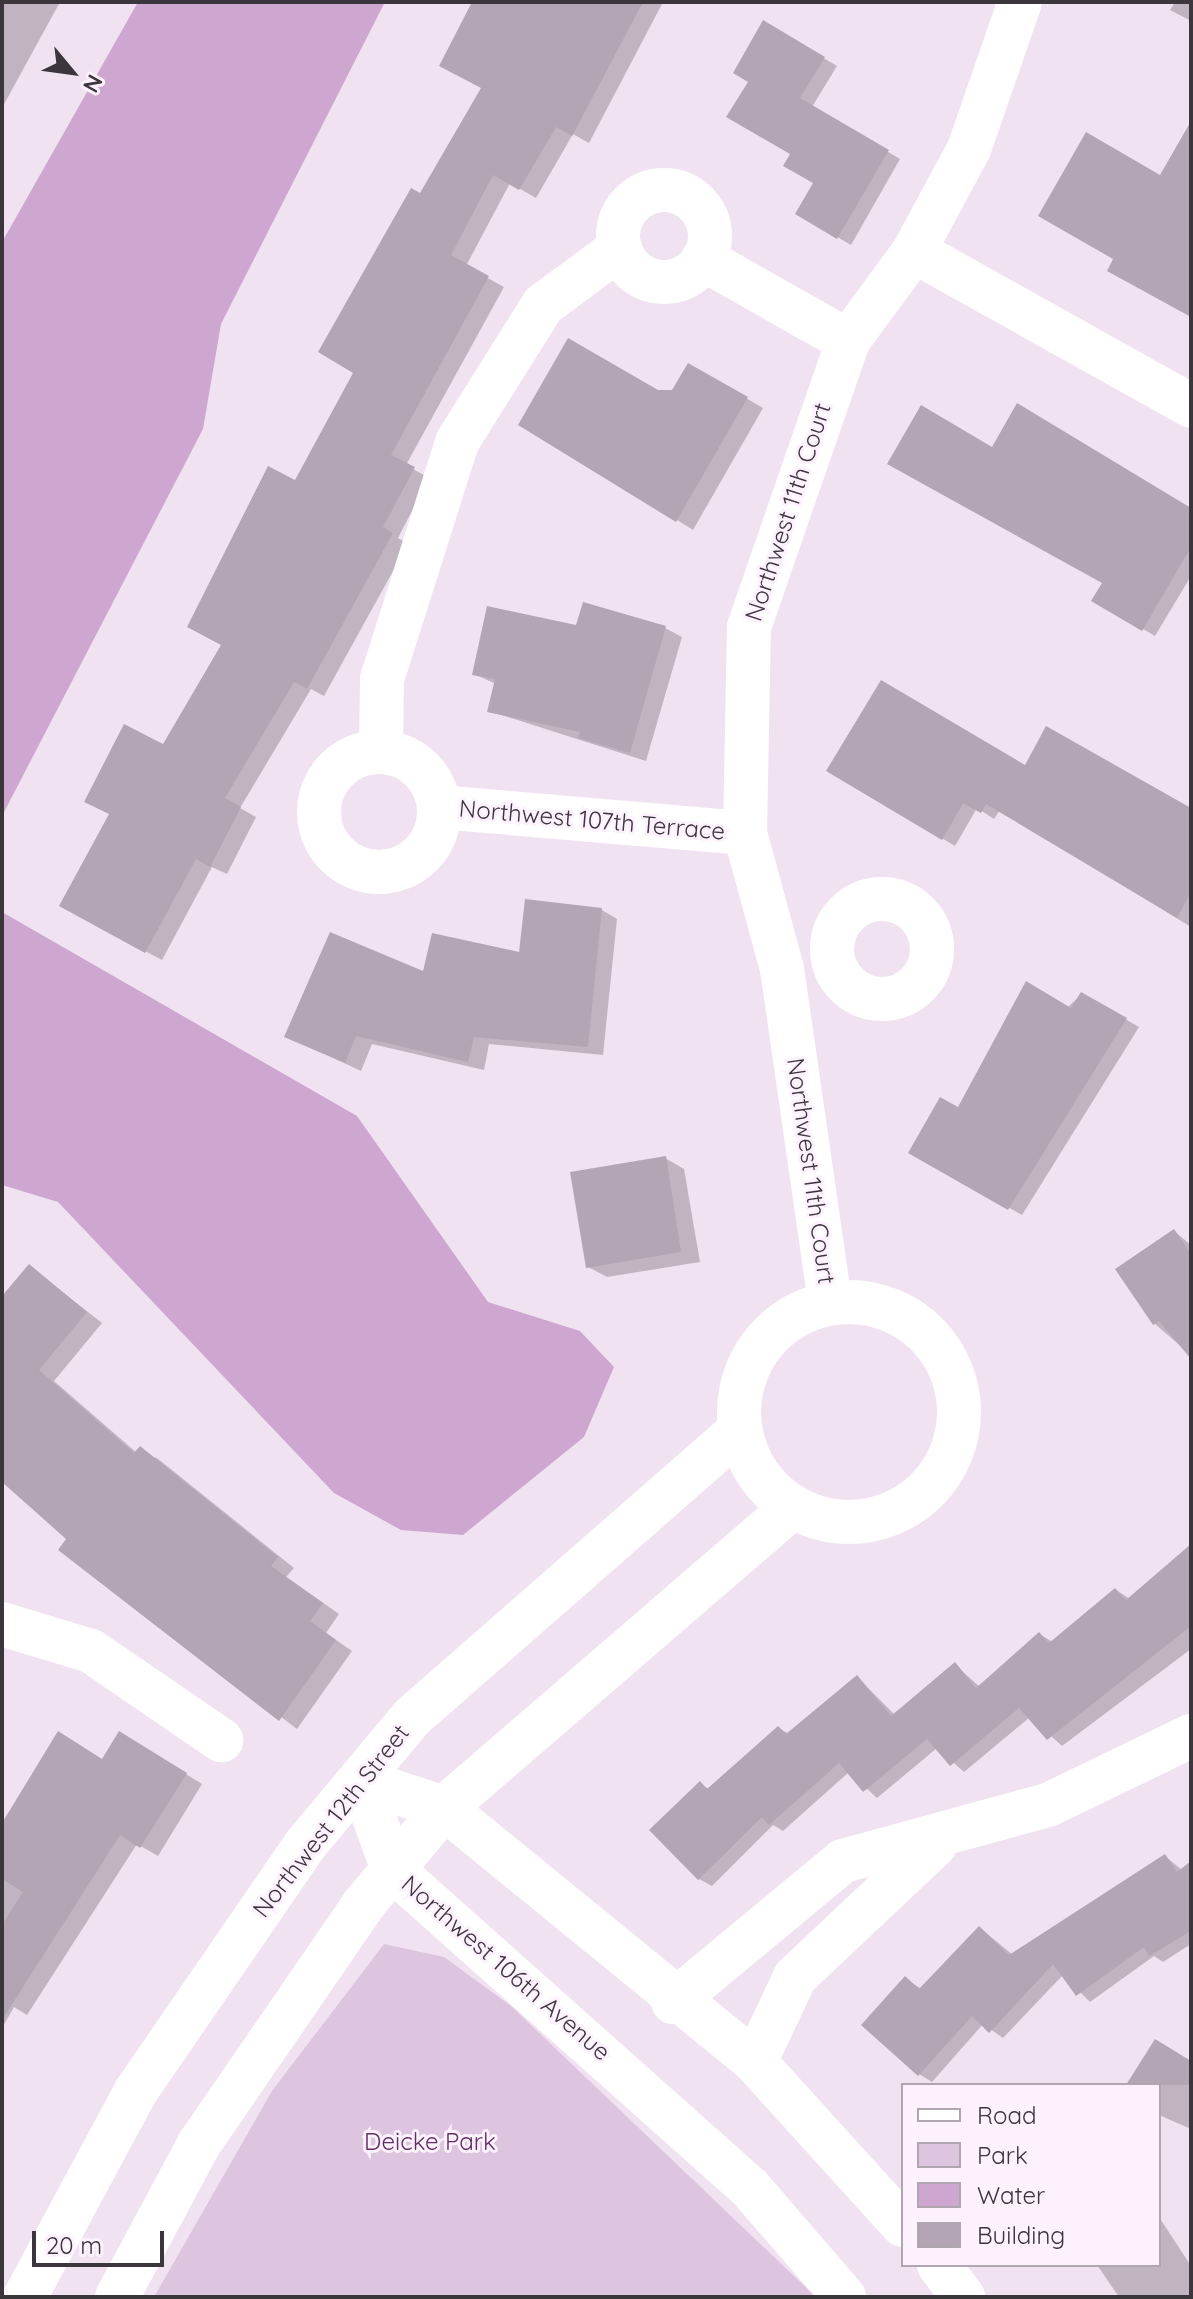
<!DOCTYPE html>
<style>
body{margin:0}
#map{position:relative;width:1193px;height:2299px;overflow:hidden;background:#f1e2f2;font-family:Quicksand,sans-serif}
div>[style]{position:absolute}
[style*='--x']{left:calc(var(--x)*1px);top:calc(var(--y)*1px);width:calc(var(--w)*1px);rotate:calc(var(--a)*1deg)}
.green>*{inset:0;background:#ddc4df}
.water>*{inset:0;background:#cea7d1}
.shadow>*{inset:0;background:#0003}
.building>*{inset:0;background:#b3a5b4}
.minor>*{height:44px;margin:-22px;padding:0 22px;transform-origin:22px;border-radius:22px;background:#fff}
.minor>.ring{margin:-22px;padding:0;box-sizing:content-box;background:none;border:44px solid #fff;border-radius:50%}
span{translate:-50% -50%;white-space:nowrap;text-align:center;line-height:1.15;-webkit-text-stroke:6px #fdf1fd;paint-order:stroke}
.street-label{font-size:24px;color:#3b363c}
.park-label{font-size:24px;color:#603065}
.frame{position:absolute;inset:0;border:4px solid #3b363c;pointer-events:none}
.legend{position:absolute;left:901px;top:2083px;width:260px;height:184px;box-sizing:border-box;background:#fdf1fd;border:2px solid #afa6b0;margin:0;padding:10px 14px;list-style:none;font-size:24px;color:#3b363c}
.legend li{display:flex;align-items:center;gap:16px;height:40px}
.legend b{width:40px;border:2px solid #afa6b0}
.north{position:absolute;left:32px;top:32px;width:80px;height:80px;-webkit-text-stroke:6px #fdf1fd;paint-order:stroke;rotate:119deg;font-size:22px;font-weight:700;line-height:32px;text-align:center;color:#3b363c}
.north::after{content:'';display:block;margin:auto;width:28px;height:36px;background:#3b363c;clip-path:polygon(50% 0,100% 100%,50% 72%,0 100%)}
.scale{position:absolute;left:32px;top:2231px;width:132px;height:36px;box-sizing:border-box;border:4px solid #3b363c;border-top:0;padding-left:10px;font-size:24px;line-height:28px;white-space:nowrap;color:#3b363c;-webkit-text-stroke:6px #fdf1fd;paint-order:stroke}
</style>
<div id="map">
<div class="green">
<i style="clip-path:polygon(384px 1944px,444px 1957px,511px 2006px,816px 2297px,154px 2297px,272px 2091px)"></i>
</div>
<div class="water">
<i style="clip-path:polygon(138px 2px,385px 2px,221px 324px,203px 429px,2px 816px,2px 242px)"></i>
<i style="clip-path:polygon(2px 912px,357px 1116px,488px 1302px,580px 1331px,614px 1367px,584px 1437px,463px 1535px,401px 1530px,334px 1493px,58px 1202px,2px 1185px)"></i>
</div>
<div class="shadow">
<i style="clip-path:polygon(2px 2px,60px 2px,2px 108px)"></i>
<i style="clip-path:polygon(474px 2px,663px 2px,589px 143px,573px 134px,536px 198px,510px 183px,466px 266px,504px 287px,406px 465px,429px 478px,398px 538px,408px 544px,324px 696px,311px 689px,240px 808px,256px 817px,227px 874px,212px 867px,162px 960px,77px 915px,223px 645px,355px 372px,421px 196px,483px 88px)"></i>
<i style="clip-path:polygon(1175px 2px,1191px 2px,1191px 21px,1170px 10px)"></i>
<i style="clip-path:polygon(764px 23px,837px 66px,812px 107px,900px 159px,851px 245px,798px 214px,816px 183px,750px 81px)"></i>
<i style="clip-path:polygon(689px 365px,763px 408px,693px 530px,677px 520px,658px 392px,674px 393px)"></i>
<i style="clip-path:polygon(993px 449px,1191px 510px,1191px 576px,1155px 636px,1094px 600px,1104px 582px)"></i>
<i style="clip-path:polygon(578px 628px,665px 628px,682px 637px,646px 761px,489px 711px,496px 684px,474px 674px)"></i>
<i style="clip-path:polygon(1026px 767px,1191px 810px,1191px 927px,1000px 810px,994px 819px,977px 808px,955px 846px,829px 771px)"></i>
<i style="clip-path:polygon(526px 902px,602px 910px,617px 919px,603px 1055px,489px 1044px,484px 1070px,372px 1044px,361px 1071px,286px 1036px,424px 974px,521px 955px)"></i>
<i style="clip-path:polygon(1082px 994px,1139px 1027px,1022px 1215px,910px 1152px)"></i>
<i style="clip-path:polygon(665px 1158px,684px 1169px,700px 1262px,607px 1277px,588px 1267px)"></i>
<i style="clip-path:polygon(1174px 1231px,1191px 1245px,1191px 1355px,1155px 1324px)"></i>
<i style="clip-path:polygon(29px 1266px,102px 1323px,54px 1381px,137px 1453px,157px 1458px,294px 1568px,286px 1577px,339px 1614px,326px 1633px,352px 1651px,297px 1729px,60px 1549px,69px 1538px,2px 1418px,2px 1299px)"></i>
<i style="clip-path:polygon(1191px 1548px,1191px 1649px,1062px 1746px,1030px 1717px,964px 1772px,937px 1748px,877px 1798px,849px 1772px,783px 1831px,773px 1825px,712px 1886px,699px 1879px,700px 1784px,709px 1789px,779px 1728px,789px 1734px,857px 1677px,895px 1715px,955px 1665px,980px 1687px,1039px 1634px,1053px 1642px,1116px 1590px,1130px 1599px)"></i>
<i style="clip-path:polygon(136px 1743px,202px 1784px,158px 1856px,137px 1844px,27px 2015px,14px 2007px,2px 2028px,2px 1826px)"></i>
<i style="clip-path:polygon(1165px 1856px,1182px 1870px,1191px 1863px,1191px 1944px,1163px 1962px,1154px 1956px,1090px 2002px,1063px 1975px,1003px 2038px,983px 2024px,932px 2082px,919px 2074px,905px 1979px,922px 1989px,980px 1928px,1013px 1955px)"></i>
<i style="clip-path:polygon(1191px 2059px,1191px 2129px,1159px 2115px,1159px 2085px,1129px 2085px)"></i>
<i style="clip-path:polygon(1159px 2217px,1191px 2266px,1191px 2297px,1119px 2297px,1097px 2265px,1159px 2265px)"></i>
</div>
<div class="building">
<i style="clip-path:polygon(472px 2px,643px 2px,572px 136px,556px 127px,519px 190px,493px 175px,451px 255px,489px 276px,391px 455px,415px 467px,383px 527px,393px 533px,307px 689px,294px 682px,225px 798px,241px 807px,210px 867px,196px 859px,145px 953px,59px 906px,109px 814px,84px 802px,124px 724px,163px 744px,221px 645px,187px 627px,268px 466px,295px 480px,353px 373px,318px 352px,411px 188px,420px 193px,481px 88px,439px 66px)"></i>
<i style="clip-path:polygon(763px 20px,825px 57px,800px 98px,889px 150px,837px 239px,795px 214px,813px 183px,783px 166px,790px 154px,726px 117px,748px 82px,733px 73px)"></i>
<i style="clip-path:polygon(1191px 121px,1191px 317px,1107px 271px,1113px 259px,1038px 216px,1086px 132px,1160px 175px)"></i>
<i style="clip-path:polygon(568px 338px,658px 390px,672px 390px,688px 363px,748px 397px,676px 522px,518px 425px)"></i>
<i style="clip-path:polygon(1017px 403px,1191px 508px,1191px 547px,1142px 631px,1091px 601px,1102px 583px,887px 464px,921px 405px,992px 447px)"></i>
<i style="clip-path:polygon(583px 602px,666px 626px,630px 753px,578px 738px,580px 732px,487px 712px,495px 679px,472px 675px,487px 606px,576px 625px)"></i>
<i style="clip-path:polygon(881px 680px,1025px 765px,1046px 726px,1191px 808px,1191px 892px,1177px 918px,986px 804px,981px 813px,963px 803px,942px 840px,826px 771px)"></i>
<i style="clip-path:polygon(525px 899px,602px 908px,588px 1047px,474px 1037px,468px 1062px,356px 1036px,345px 1063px,284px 1037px,330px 932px,423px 971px,432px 933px,519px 952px)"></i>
<i style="clip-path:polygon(1026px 981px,1071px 1008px,1081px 992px,1127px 1018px,1008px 1210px,908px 1153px,940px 1097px,958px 1107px)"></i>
<i style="clip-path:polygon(666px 1156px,681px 1252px,586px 1268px,570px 1172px)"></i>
<i style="clip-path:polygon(1174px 1229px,1191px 1254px,1191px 1359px,1159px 1321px,1153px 1325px,1115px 1269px)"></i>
<i style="clip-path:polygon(29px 1264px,87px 1312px,39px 1370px,134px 1453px,140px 1446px,278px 1557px,271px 1566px,323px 1603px,310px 1621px,336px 1640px,279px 1721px,58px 1550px,66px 1539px,2px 1482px,2px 1296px)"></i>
<i style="clip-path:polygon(1191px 1544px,1191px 1626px,1047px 1740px,1019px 1708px,950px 1766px,927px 1739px,863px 1792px,839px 1763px,769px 1825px,762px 1817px,698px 1880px,649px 1830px,700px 1781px,707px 1789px,778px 1726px,786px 1734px,857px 1675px,891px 1716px,955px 1662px,976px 1688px,1039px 1632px,1049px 1643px,1115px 1588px,1126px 1600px)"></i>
<i style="clip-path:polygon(58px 1731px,102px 1759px,119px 1731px,187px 1773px,140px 1848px,120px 1835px,2px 2020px,2px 1925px,23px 1892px,2px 1879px,2px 1823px)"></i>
<i style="clip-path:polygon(1165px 1854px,1177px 1872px,1191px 1861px,1191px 1931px,1149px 1956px,1144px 1947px,1076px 1996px,1053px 1964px,989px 2033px,972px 2016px,918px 2076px,861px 2025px,905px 1976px,919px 1989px,979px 1926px,1009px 1955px)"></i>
<i style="clip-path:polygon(1155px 2039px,1191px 2061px,1191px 2085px,1126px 2085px)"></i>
</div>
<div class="minor">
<i class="ring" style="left:618px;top:190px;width:48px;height:48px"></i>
<i style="--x:914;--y:251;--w:317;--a:29.2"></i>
<i style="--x:703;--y:259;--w:167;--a:29.5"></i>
<i style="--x:381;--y:751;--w:72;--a:-89.2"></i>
<i style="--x:382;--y:679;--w:249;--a:-72.4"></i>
<i style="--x:457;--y:442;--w:162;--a:-57.9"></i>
<i style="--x:543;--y:305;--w:96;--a:-36.5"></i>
<i class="ring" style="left:319px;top:752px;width:76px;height:76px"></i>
<i style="--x:440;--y:807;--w:306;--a:4.9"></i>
<i class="ring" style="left:832px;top:899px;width:56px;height:56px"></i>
<i class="ring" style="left:739px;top:1302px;width:176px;height:176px"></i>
<i style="--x:830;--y:1302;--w:336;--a:-98.2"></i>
<i style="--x:782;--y:969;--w:141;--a:-105.2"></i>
<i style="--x:745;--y:833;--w:206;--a:-88.9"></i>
<i style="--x:749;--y:627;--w:303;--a:-70.9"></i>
<i style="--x:848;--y:341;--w:112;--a:-53.7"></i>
<i style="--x:914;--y:251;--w:116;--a:-61.7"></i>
<i style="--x:969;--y:149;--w:156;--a:-70.9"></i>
<i style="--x:2;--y:1624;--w:93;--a:16.9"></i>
<i style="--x:91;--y:1651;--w:158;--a:34.4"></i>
<i style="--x:361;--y:1781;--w:95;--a:70.2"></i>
<i style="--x:393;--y:1870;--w:478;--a:41.7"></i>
<i style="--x:750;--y:2188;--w:144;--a:49.2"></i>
<i style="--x:361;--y:1781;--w:87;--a:18"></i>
<i style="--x:444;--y:1808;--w:402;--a:39.2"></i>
<i style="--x:755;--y:2062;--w:220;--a:47.8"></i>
<i style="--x:673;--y:2002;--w:221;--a:-39.7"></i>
<i style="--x:843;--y:1861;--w:213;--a:-15.3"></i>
<i style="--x:1048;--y:1805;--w:159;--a:-25.8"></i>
<i style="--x:755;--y:2062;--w:94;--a:-64.8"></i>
<i style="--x:795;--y:1977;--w:192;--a:-43.3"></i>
<i style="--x:939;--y:2265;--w:40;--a:53"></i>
<i style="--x:25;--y:2297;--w:234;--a:-61.7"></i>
<i style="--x:136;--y:2091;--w:298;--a:-55.5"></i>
<i style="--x:305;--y:1845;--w:167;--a:-50.1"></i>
<i style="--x:412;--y:1717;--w:436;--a:-41.2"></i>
<i style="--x:117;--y:2297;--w:174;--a:-61.8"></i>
<i style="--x:199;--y:2144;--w:290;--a:-55.5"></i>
<i style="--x:363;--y:1905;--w:126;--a:-50.1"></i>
<i style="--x:444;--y:1808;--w:459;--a:-40.8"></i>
</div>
<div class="street-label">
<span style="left:788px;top:512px;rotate:-72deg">Northwest 11th Court</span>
<span style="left:592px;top:820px;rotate:5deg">Northwest 107th Terrace</span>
<span style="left:811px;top:1171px;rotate:82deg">Northwest 11th Court</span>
<span style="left:331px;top:1821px;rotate:-52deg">Northwest 12th Street</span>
<span style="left:506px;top:1968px;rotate:41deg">Northwest 106th Avenue</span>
</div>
<div class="park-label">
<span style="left:430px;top:2142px">Deicke Park</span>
</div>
<div class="frame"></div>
<ul class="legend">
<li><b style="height:10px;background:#fff"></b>Road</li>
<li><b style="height:22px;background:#ddc4df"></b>Park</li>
<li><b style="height:22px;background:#cea7d1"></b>Water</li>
<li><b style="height:22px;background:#b3a5b4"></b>Building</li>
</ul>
<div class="north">N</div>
<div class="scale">20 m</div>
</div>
